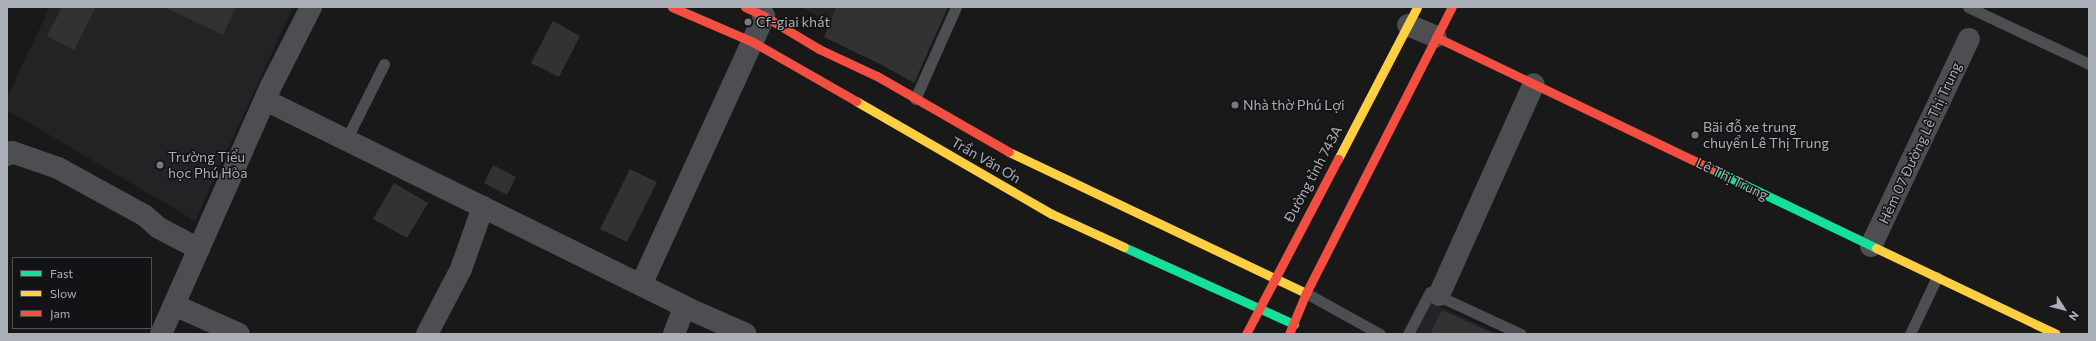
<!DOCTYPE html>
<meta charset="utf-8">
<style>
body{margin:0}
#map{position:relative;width:2096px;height:341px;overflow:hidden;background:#191919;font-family:Commissioner,sans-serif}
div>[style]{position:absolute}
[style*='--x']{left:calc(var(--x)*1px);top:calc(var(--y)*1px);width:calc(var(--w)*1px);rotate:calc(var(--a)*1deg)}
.built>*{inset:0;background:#232325}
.building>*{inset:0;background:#323233}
.lane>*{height:11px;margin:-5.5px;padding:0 5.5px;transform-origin:5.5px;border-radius:5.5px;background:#4d4e51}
.street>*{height:22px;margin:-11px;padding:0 11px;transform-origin:11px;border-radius:11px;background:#4d4e51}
.fast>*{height:9px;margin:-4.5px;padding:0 4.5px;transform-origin:4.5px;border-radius:4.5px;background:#16e098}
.slow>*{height:9px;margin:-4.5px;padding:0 4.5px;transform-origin:4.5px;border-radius:4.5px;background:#ffcf43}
.jam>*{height:9px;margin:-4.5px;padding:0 4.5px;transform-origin:4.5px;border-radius:4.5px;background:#f24e42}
.dots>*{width:11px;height:11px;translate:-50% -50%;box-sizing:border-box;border:2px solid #131315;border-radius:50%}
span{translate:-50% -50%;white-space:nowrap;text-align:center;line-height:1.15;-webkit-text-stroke:3px #131315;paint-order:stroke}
.poi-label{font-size:14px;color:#abafb8}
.left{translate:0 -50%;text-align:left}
.street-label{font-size:14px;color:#abafb8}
.frame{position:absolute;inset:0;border:8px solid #abafb8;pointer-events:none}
.legend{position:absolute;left:12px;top:257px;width:140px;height:72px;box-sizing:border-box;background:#131315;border:1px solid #505156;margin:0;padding:5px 7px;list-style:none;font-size:12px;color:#abafb8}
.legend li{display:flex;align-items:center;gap:8px;height:20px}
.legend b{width:20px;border:1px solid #505156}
.north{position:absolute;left:2044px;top:289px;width:40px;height:40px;-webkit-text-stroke:3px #131315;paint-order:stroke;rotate:126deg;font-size:11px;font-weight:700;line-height:16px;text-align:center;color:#abafb8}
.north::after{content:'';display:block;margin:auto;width:14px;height:18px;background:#abafb8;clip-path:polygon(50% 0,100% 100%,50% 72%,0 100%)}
</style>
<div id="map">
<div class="built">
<i style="clip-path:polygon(50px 7px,293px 7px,195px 221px,7px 110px,7px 97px)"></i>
<i style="clip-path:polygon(800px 7px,836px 7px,830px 22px)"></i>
<i style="clip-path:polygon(1426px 300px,1498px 334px,1412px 334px)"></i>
</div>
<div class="building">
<i style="clip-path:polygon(62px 7px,96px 7px,74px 50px,47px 36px)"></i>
<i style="clip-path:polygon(164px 7px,236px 7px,223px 35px)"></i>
<i style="clip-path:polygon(836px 7px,948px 7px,914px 83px,882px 65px,824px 37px)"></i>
<i style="clip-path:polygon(553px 21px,580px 36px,559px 77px,531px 63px)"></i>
<i style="clip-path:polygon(493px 165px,516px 177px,507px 195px,484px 183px)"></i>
<i style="clip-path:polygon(630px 169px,657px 182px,627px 242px,600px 229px)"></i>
<i style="clip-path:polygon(394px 183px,428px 203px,407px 238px,373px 219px)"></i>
<i style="clip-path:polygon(1442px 310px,1494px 334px,1430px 334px)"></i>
</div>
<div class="lane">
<i style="--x:1968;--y:7;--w:134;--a:25.2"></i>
<i style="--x:915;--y:99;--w:101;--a:-66"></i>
<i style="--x:346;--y:140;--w:85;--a:-63.4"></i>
<i style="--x:1306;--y:293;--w:85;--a:29"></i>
<i style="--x:1408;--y:334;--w:47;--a:-62.4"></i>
<i style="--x:1430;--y:292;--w:100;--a:24.8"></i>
<i style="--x:1910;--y:334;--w:63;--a:-64.7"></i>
</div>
<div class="street">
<i style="--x:1408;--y:25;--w:30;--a:23"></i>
<i style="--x:265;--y:100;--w:470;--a:26.2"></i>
<i style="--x:687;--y:308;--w:64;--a:23.8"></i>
<i style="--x:7;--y:155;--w:6;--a:-31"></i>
<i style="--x:12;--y:152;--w:49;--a:19.2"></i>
<i style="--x:58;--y:168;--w:98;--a:28.7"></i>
<i style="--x:144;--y:215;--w:20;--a:41"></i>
<i style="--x:159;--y:228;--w:45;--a:27.7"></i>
<i style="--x:1871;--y:246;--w:229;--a:-64.7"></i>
<i style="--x:641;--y:285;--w:296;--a:-65.4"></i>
<i style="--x:1439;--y:295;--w:231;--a:-65.8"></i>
<i style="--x:174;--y:305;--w:71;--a:24"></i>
<i style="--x:161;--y:334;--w:271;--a:-66.1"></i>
<i style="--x:271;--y:86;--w:89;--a:-63.1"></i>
<i style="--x:427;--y:334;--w:73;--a:-62.4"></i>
<i style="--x:461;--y:269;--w:66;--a:-70.5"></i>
<i style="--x:674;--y:334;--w:25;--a:-69"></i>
<i style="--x:683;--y:311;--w:5;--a:-37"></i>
</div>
<div class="fast">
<i style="--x:1710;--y:168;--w:184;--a:25.7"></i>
<i style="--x:1124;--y:247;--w:187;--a:24.4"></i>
</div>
<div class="slow">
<i style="--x:856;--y:101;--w:226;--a:30"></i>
<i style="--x:1052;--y:214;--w:79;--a:24.6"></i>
<i style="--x:1009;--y:152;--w:329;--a:25.4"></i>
<i style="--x:1338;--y:159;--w:171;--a:-62.5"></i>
<i style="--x:1876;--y:248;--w:199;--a:25.5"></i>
</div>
<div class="jam">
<i style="--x:672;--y:7;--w:88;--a:23.4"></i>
<i style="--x:753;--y:42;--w:119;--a:29.8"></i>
<i style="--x:745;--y:7;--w:21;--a:25"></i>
<i style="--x:764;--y:16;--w:64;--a:31"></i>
<i style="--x:819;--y:49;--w:64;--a:25"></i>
<i style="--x:877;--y:76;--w:152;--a:29.9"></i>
<i style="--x:1436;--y:37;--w:304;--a:25.6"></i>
<i style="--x:1246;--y:334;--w:198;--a:-62.3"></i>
<i style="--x:1289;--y:334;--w:44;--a:-67.5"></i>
<i style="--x:1306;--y:293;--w:321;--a:-63"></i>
</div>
<div class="dots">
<i style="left:748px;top:22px;background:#787a80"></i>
<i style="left:1235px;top:105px;background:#787a80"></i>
<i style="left:1695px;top:135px;background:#787a80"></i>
<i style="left:160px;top:165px;background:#787a80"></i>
</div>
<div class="poi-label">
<span class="left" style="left:756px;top:22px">Cf-giai khát</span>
<span class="left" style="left:1243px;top:105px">Nhà thờ Phú Lợi</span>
<span class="left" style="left:1703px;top:135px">Bãi đỗ xe trung<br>chuyển Lê Thị Trung</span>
<span class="left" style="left:168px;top:165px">Trường Tiểu<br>học Phú Hòa</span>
</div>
<div class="street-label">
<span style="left:1920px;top:143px;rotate:-65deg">Hẻm 07 Đường Lê Thị Trung</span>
<span style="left:986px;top:160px;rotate:30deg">Trần Văn Ơn</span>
<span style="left:1313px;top:174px;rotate:-62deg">Đường tỉnh 743A</span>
<span style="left:1732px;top:179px;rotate:26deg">Lê Thị Trung</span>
</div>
<div class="frame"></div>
<ul class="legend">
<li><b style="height:5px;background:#16e098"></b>Fast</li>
<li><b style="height:5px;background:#ffcf43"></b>Slow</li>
<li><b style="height:5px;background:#f24e42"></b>Jam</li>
</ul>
<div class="north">N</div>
</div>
